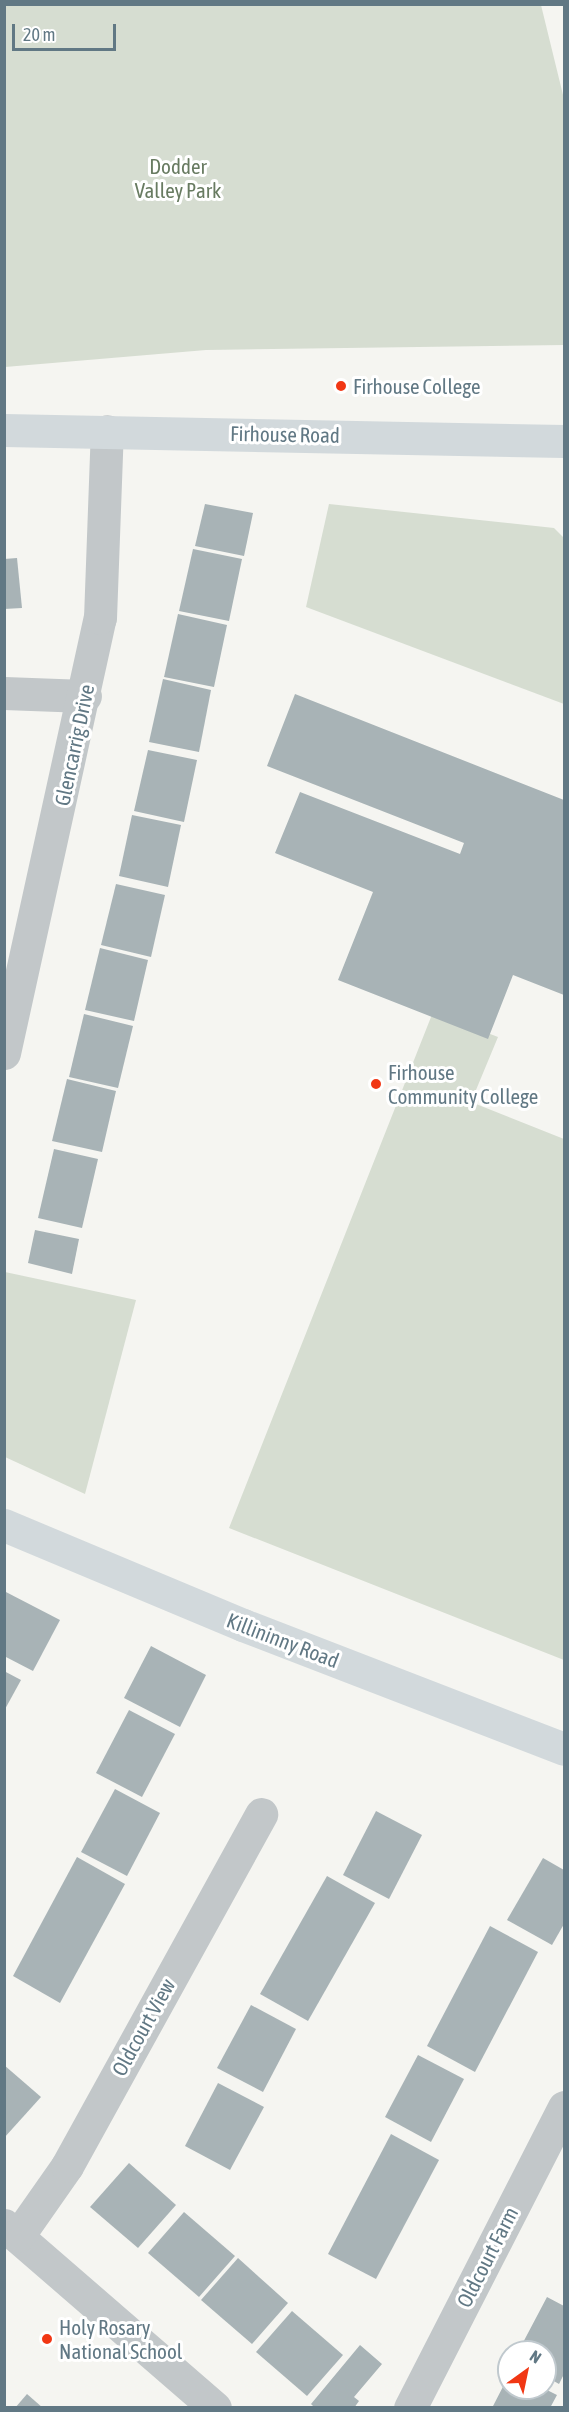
<!DOCTYPE html>
<style>
body{margin:0}
#map{position:relative;width:569px;height:2412px;overflow:hidden;background:#f5f5f1;font-family:"Asap Condensed",sans-serif}
div>[style]{position:absolute}
[style*='--x']{left:calc(var(--x)*1px);top:calc(var(--y)*1px);width:calc(var(--w)*1px);rotate:calc(var(--a)*1deg)}
.green>*{inset:0;background:#d6ddd1}
.building>*{inset:0;background:#a8b3b6}
.minor>*{height:33px;margin:-16.5px;padding:0 16.5px;transform-origin:16.5px;border-radius:16.5px;background:#c2c7c9}
.major>*{height:33px;margin:-16.5px;padding:0 16.5px;transform-origin:16.5px;border-radius:16.5px;background:#d2d9dc}
.dots>*{width:16px;height:16px;translate:-50% -50%;box-sizing:border-box;border:3px solid #fff;border-radius:50%}
span{translate:-50% -50%;white-space:nowrap;text-align:center;line-height:1.15;-webkit-text-stroke:6px #fff;paint-order:stroke}
.park-label{font-size:21px;color:#687b61}
.poi-label{font-size:21px;color:#617884}
.left{translate:0 -50%;text-align:left}
.street-label{font-size:21px;color:#617884}
.frame{position:absolute;inset:0;border:6px solid #617884;pointer-events:none}
.north{position:absolute;left:497px;top:2340px;width:60px;height:60px;box-sizing:border-box;background:#fff;border:2px solid #c0c9ce;border-radius:50%;rotate:33deg;font-size:16px;font-weight:700;line-height:24px;text-align:center;color:#617884}
.north::after{content:'';display:block;margin:auto;width:21px;height:27px;background:#f13714;clip-path:polygon(50% 0,100% 100%,50% 72%,0 100%)}
.scale{position:absolute;left:12px;top:24px;width:104px;height:27px;box-sizing:border-box;border:3px solid #617884;border-top:0;padding-left:8px;font-size:18px;line-height:21px;white-space:nowrap;color:#617884;-webkit-text-stroke:4px #fff;paint-order:stroke}
</style>
<div id="map">
<div class="green">
<i style="clip-path:polygon(4px 5px,541px 5px,564px 99px,564px 345px,206px 350px,5px 367px)"></i>
<i style="clip-path:polygon(329px 504px,554px 528px,564px 538px,564px 704px,306px 607px)"></i>
<i style="clip-path:polygon(433px 1012px,498px 1037px,471px 1102px,564px 1139px,564px 1660px,229px 1528px)"></i>
<i style="clip-path:polygon(5px 1272px,136px 1300px,85px 1494px,5px 1457px)"></i>
</div>
<div class="building">
<i style="clip-path:polygon(205px 504px,253px 513px,244px 556px,195px 546px)"></i>
<i style="clip-path:polygon(193px 549px,242px 559px,229px 621px,179px 611px)"></i>
<i style="clip-path:polygon(17px 558px,22px 608px,4px 609px,4px 559px)"></i>
<i style="clip-path:polygon(178px 614px,227px 625px,214px 687px,164px 677px)"></i>
<i style="clip-path:polygon(163px 679px,211px 690px,199px 752px,149px 742px)"></i>
<i style="clip-path:polygon(295px 694px,564px 800px,564px 995px,513px 975px,488px 1039px,338px 980px,373px 892px,275px 853px,300px 792px,460px 854px,464px 843px,267px 766px)"></i>
<i style="clip-path:polygon(148px 750px,197px 760px,184px 822px,134px 811px)"></i>
<i style="clip-path:polygon(132px 815px,181px 825px,168px 887px,119px 876px)"></i>
<i style="clip-path:polygon(116px 884px,165px 895px,151px 957px,101px 945px)"></i>
<i style="clip-path:polygon(100px 948px,148px 960px,134px 1021px,85px 1010px)"></i>
<i style="clip-path:polygon(84px 1014px,133px 1026px,118px 1088px,69px 1077px)"></i>
<i style="clip-path:polygon(67px 1079px,116px 1091px,102px 1152px,52px 1141px)"></i>
<i style="clip-path:polygon(54px 1149px,98px 1159px,82px 1228px,38px 1218px)"></i>
<i style="clip-path:polygon(35px 1230px,79px 1239px,72px 1274px,28px 1263px)"></i>
<i style="clip-path:polygon(4px 1591px,60px 1620px,33px 1671px,4px 1656px)"></i>
<i style="clip-path:polygon(151px 1646px,206px 1675px,180px 1727px,124px 1698px)"></i>
<i style="clip-path:polygon(4px 1671px,21px 1680px,4px 1711px)"></i>
<i style="clip-path:polygon(129px 1710px,175px 1734px,142px 1797px,96px 1773px)"></i>
<i style="clip-path:polygon(115px 1789px,160px 1813px,127px 1876px,81px 1852px)"></i>
<i style="clip-path:polygon(376px 1811px,422px 1835px,389px 1899px,343px 1875px)"></i>
<i style="clip-path:polygon(77px 1857px,125px 1884px,60px 2003px,13px 1976px)"></i>
<i style="clip-path:polygon(543px 1858px,564px 1870px,564px 1924px,552px 1945px,507px 1920px)"></i>
<i style="clip-path:polygon(327px 1876px,375px 1903px,308px 2021px,260px 1994px)"></i>
<i style="clip-path:polygon(490px 1926px,538px 1952px,475px 2072px,427px 2046px)"></i>
<i style="clip-path:polygon(251px 2005px,296px 2029px,263px 2092px,217px 2068px)"></i>
<i style="clip-path:polygon(418px 2055px,464px 2079px,431px 2142px,385px 2117px)"></i>
<i style="clip-path:polygon(4px 2065px,41px 2097px,4px 2138px)"></i>
<i style="clip-path:polygon(218px 2083px,264px 2107px,230px 2170px,185px 2146px)"></i>
<i style="clip-path:polygon(391px 2134px,439px 2160px,376px 2279px,328px 2254px)"></i>
<i style="clip-path:polygon(129px 2163px,176px 2205px,138px 2248px,90px 2207px)"></i>
<i style="clip-path:polygon(184px 2212px,235px 2256px,199px 2297px,148px 2253px)"></i>
<i style="clip-path:polygon(238px 2258px,288px 2303px,252px 2344px,201px 2300px)"></i>
<i style="clip-path:polygon(547px 2297px,564px 2306px,564px 2374px,559px 2384px,545px 2376px,545px 2352px,518px 2352px)"></i>
<i style="clip-path:polygon(292px 2311px,343px 2355px,307px 2396px,256px 2352px)"></i>
<i style="clip-path:polygon(360px 2345px,382px 2364px,354px 2397px,359px 2401px,354px 2408px,315px 2408px,311px 2404px)"></i>
<i style="clip-path:polygon(509px 2375px,509px 2388px,543px 2388px,557px 2395px,550px 2408px,492px 2408px)"></i>
<i style="clip-path:polygon(27px 2394px,43px 2408px,15px 2408px)"></i>
</div>
<div class="minor">
<i style="--x:4;--y:693;--w:81;--a:2.1"></i>
<i style="--x:4;--y:1053;--w:445;--a:-77.6"></i>
<i style="--x:100;--y:618;--w:187;--a:-87.9"></i>
<i style="--x:4;--y:2225;--w:279;--a:40.9"></i>
<i style="--x:18;--y:2236;--w:85;--a:-55"></i>
<i style="--x:67;--y:2166;--w:402;--a:-61.1"></i>
<i style="--x:410;--y:2408;--w:338;--a:-62.9"></i>
</div>
<div class="major">
<i style="--x:4;--y:430;--w:560;--a:1.13"></i>
<i style="--x:4;--y:1525;--w:259;--a:22.7"></i>
<i style="--x:243;--y:1625;--w:344;--a:21.1"></i>
</div>
<div class="dots">
<i style="left:341px;top:386px;background:#f13714"></i>
<i style="left:376px;top:1084px;background:#f13714"></i>
<i style="left:47px;top:2339px;background:#f13714"></i>
</div>
<div class="park-label">
<span style="left:178px;top:178px">Dodder<br>Valley Park</span>
</div>
<div class="poi-label">
<span class="left" style="left:353px;top:386px">Firhouse College</span>
<span class="left" style="left:388px;top:1084px">Firhouse<br>Community College</span>
<span class="left" style="left:59px;top:2339px">Holy Rosary<br>National School</span>
</div>
<div class="street-label">
<span style="left:285px;top:434px;rotate:1deg">Firhouse Road</span>
<span style="left:74px;top:745px;rotate:-78deg">Glencarrig Drive</span>
<span style="left:283px;top:1640px;rotate:21deg">Killininny Road</span>
<span style="left:143px;top:2027px;rotate:-61deg">Oldcourt View</span>
<span style="left:487px;top:2257px;rotate:-63deg">Oldcourt Farm</span>
</div>
<div class="frame"></div>
<div class="north">N</div>
<div class="scale">20 m</div>
</div>
